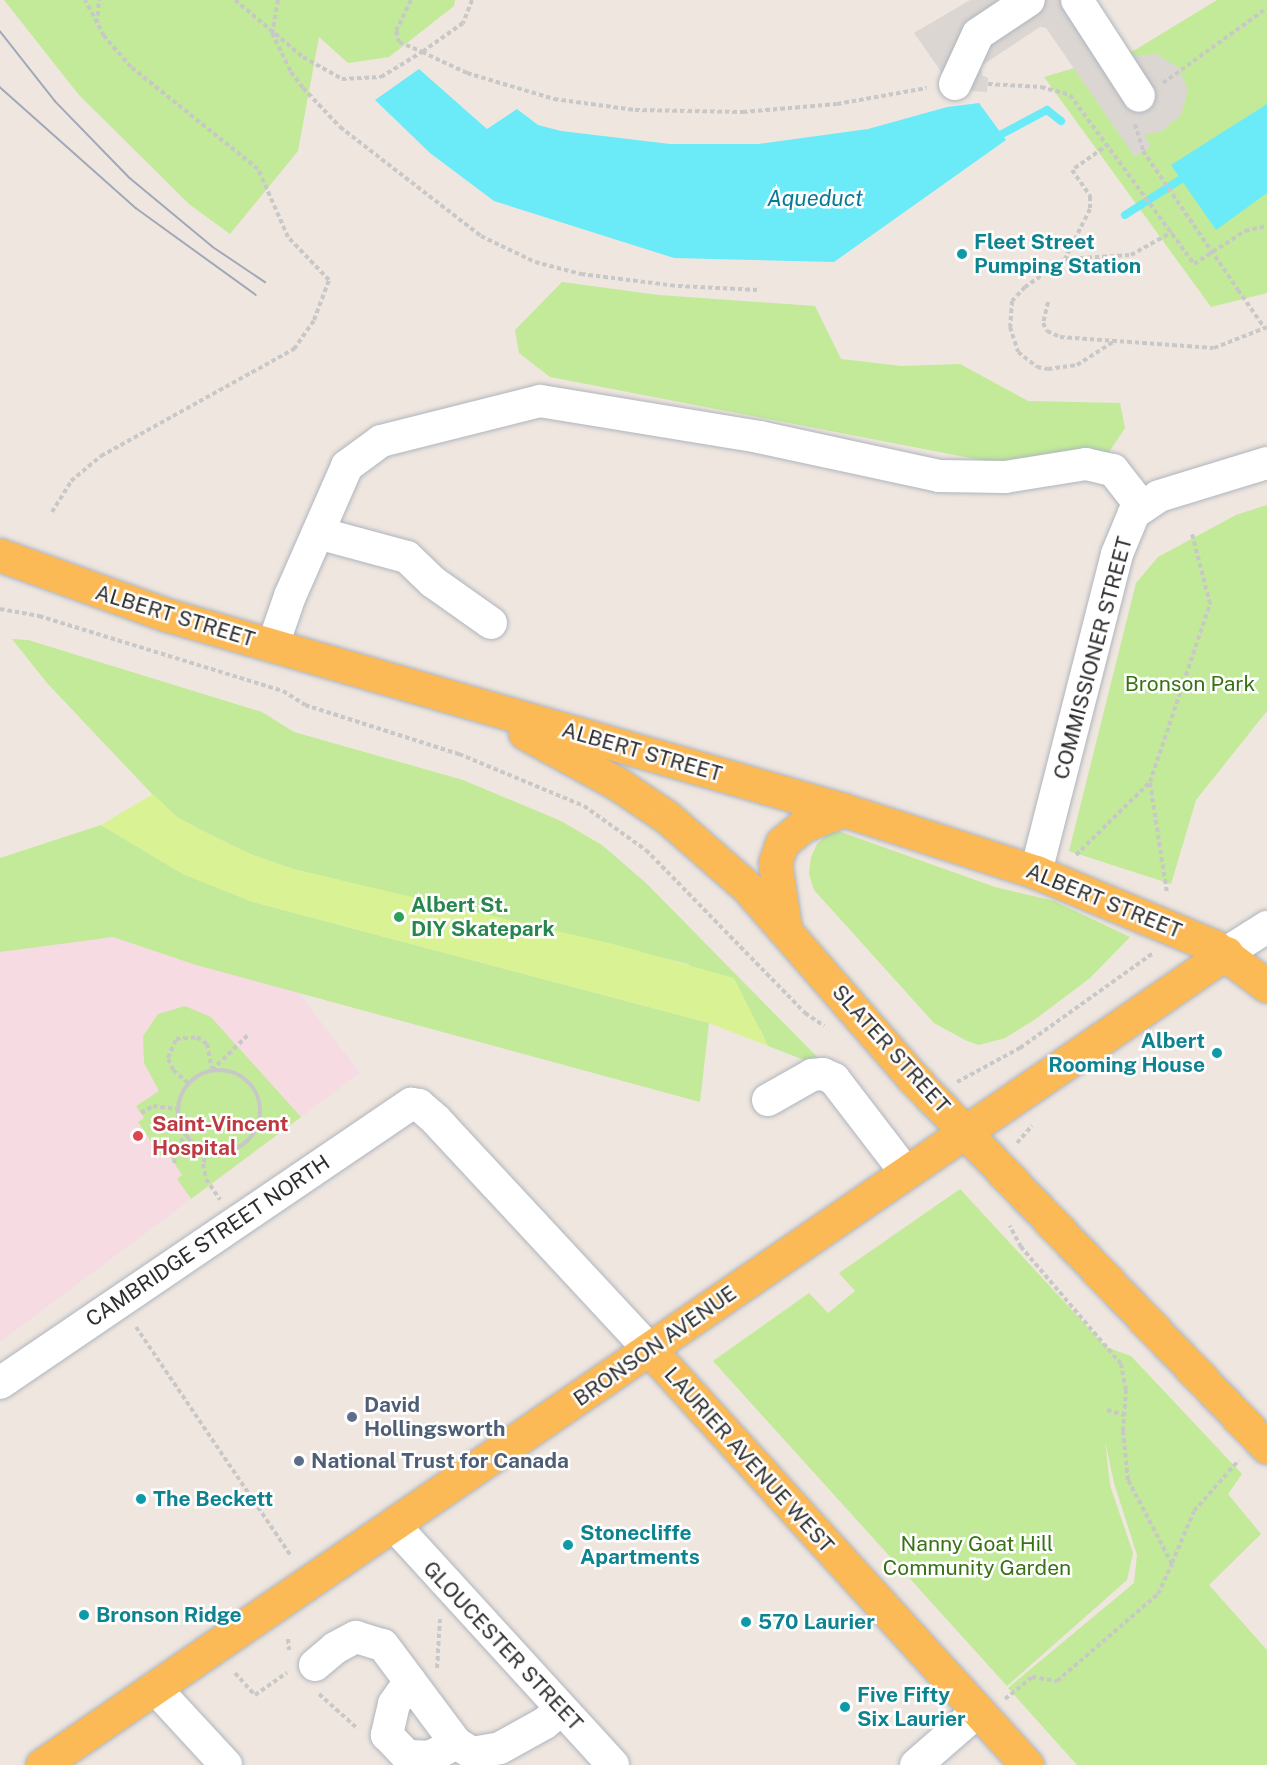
<!DOCTYPE html>
<style>
body{margin:0}
#map{position:relative;width:1267px;height:1765px;overflow:hidden;background:#efe6df;font-family:"Public Sans",sans-serif}
div>[style]{position:absolute}
[style*='--x']{left:calc(var(--x)*1px);top:calc(var(--y)*1px);width:calc(var(--w)*1px);rotate:calc(var(--a)*1deg)}
.medical>*{inset:0;background:#f6dce2}
.green>*{inset:0;background:#c2ea98}
.pitch>*{inset:0;background:#d9f293}
.plaza>*{inset:0;background:#dbd6d2}
.water>*{inset:0;background:#6bebf8}
.stream>*{height:8px;margin:-4px;padding:0 4px;transform-origin:4px;border-radius:4px;background:#6bebf8}
.path>*{height:4px;margin-top:-2px;transform-origin:0;background:repeating-linear-gradient(90deg,#c8c8c8 0 4.5px,transparent 0 7.5px)}
.path>.ring{margin:-2px;padding:0;box-sizing:content-box;background:none;border:4px solid #c8c8c8;border-radius:50%}
.roads{filter:drop-shadow(0 0 2px #afb5be) drop-shadow(0 0 2px #afb5be)}
.minor>*{height:32px;margin:-16px;padding:0 16px;transform-origin:16px;border-radius:16px;background:#fff}
.major>*{height:33px;margin:-16.5px;padding:0 16.5px;transform-origin:16.5px;border-radius:16.5px;background:#fcba57}
.tram>*{height:1.5px;margin:-0.75px;padding:0 0.75px;transform-origin:0.75px;border-radius:0.75px;background:#a1a8b9}
.path-bridge>*{height:4px;margin-top:-2px;transform-origin:0;background:repeating-linear-gradient(90deg,#c8c8c8 0 4.5px,transparent 0 7.5px)}
.dots>*{width:16px;height:16px;translate:-50% -50%;box-sizing:border-box;border:3px solid #fff;border-radius:50%}
span{translate:-50% -50%;white-space:nowrap;text-align:center;line-height:1.15;-webkit-text-stroke:5px #fff;paint-order:stroke}
.culture-label{font-size:21px;color:#0d838f;font-weight:700}
.left{translate:0 -50%;text-align:left}
.right{translate:-100% -50%;text-align:right}
.street-label{font-size:21px;color:#2d2d2d}
.park-label{font-size:21px;color:#387215}
.leisure-label{font-size:21px;color:#27864d;font-weight:700}
.health-label{font-size:21px;color:#be3a42;font-weight:700}
.service-label{font-size:21px;color:#4e5e75;font-weight:700}
.water-label{font-size:22px;color:#057b95;font-style:italic}
</style>
<div id="map">
<div class="medical">
<i style="clip-path:polygon(253px 932px,360px 1073px,0 1342px,0 935px)"></i>
</div>
<div class="green">
<i style="clip-path:polygon(4px 0,455px 0,454px 6px,389px 57px,348px 63px,319px 37px,298px 151px,230px 234px,189px 204px,79px 95px)"></i>
<i style="clip-path:polygon(1217px 0,1267px 0,1267px 293px,1211px 307px,1044px 77px,1135px 50px)"></i>
<i style="clip-path:polygon(562px 282px,659px 295px,815px 306px,841px 359px,901px 366px,960px 364px,1028px 401px,1120px 403px,1125px 428px,1109px 452px,1096px 459px,1017px 467px,550px 377px,519px 353px,515px 330px)"></i>
<i style="clip-path:polygon(1267px 505px,1267px 711px,1196px 800px,1171px 884px,1069px 851px,1136px 583px,1158px 557px,1236px 515px)"></i>
<i style="clip-path:polygon(12px 639px,28px 640px,262px 712px,294px 732px,463px 780px,561px 821px,602px 845px,646px 883px,830px 1070px,768px 1046px,760px 1029px,688px 964px,293px 869px,250px 854px,205px 832px,177px 817px,152px 794px,47px 683px)"></i>
<i style="clip-path:polygon(101px 825px,183px 874px,253px 902px,709px 1023px,700px 1102px,196px 965px,113px 937px,0 952px,0 858px)"></i>
<i style="clip-path:polygon(838px 831px,995px 887px,1054px 901px,1130px 937px,1090px 978px,1037px 1018px,1005px 1038px,979px 1045px,967px 1041px,934px 1023px,814px 890px,809px 874px,811px 857px,817px 844px,829px 833px)"></i>
<i style="clip-path:polygon(185px 1006px,211px 1017px,301px 1117px,191px 1199px,177px 1179px,182px 1175px,167px 1152px,161px 1156px,138px 1122px,144px 1118px,136px 1106px,159px 1091px,144px 1063px,143px 1036px,158px 1014px)"></i>
<i style="clip-path:polygon(960px 1189px,1106px 1347px,1131px 1356px,1242px 1474px,1228px 1494px,1261px 1534px,1209px 1585px,1267px 1650px,1267px 1765px,1077px 1765px,1008px 1688px,1134px 1583px,1137px 1555px,1114px 1483px,1105px 1441px,1110px 1485px,1133px 1553px,1127px 1580px,1007px 1686px,713px 1361px,809px 1293px,828px 1313px,855px 1291px,839px 1273px)"></i>
</div>
<div class="pitch">
<i style="clip-path:polygon(153px 794px,177px 817px,205px 832px,250px 854px,293px 869px,617px 945px,734px 978px,768px 1046px,709px 1023px,253px 902px,183px 874px,101px 825px)"></i>
</div>
<div class="plaza">
<i style="clip-path:polygon(970px 0,1094px 0,1131px 56px,1156px 54px,1178px 67px,1188px 90px,1181px 115px,1162px 131px,1144px 135px,1151px 146px,1135px 157px,1046px 28px,1040px 27px,981px 66px,982px 75px,988px 78px,987px 92px,954px 90px,914px 33px)"></i>
</div>
<div class="water">
<i style="clip-path:polygon(419px 69px,487px 129px,517px 109px,538px 125px,561px 131px,670px 144px,758px 144px,868px 129px,947px 107px,979px 103px,1006px 140px,834px 262px,674px 258px,494px 201px,430px 153px,375px 100px)"></i>
<i style="clip-path:polygon(1267px 104px,1267px 193px,1216px 230px,1171px 165px)"></i>
</div>
<div class="stream">
<i style="--x:1002;--y:134;--w:51;--a:-28.1"></i>
<i style="--x:1047;--y:110;--w:18;--a:38"></i>
<i style="--x:1125;--y:215;--w:67;--a:-32.7"></i>
</div>
<div class="path">
<i style="--x:235;--y:0;--w:89;--a:40"></i>
<i style="--x:303;--y:57;--w:45;--a:29.4"></i>
<i style="--x:342;--y:79;--w:39;--a:-3"></i>
<i style="--x:381;--y:77;--w:48;--a:-31.4"></i>
<i style="--x:278;--y:0;--w:34;--a:100"></i>
<i style="--x:272;--y:33;--w:43;--a:64"></i>
<i style="--x:291;--y:72;--w:20;--a:53"></i>
<i style="--x:303;--y:88;--w:54;--a:46.5"></i>
<i style="--x:340;--y:127;--w:178;--a:37.7"></i>
<i style="--x:481;--y:236;--w:60;--a:25.7"></i>
<i style="--x:535;--y:262;--w:48;--a:14.6"></i>
<i style="--x:581;--y:274;--w:98;--a:7.1"></i>
<i style="--x:678;--y:286;--w:81;--a:2.8"></i>
<i style="--x:411;--y:0;--w:34;--a:116"></i>
<i style="--x:396;--y:31;--w:11;--a:75"></i>
<i style="--x:399;--y:42;--w:25;--a:23"></i>
<i style="--x:472;--y:0;--w:25;--a:111"></i>
<i style="--x:463;--y:23;--w:50;--a:144.7"></i>
<i style="--x:422;--y:52;--w:50;--a:25"></i>
<i style="--x:467;--y:73;--w:91;--a:16.6"></i>
<i style="--x:554;--y:99;--w:82;--a:7.7"></i>
<i style="--x:635;--y:110;--w:108;--a:1.1"></i>
<i style="--x:743;--y:112;--w:94;--a:-4.9"></i>
<i style="--x:837;--y:104;--w:91;--a:-10.1"></i>
<i style="--x:97;--y:23;--w:23;--a:-85"></i>
<i style="--x:1163;--y:83;--w:128;--a:-35.8"></i>
<i style="--x:988;--y:84;--w:53;--a:3.2"></i>
<i style="--x:1041;--y:87;--w:30;--a:15"></i>
<i style="--x:1070;--y:95;--w:210;--a:53.7"></i>
<i style="--x:1194;--y:264;--w:61;--a:-32.9"></i>
<i style="--x:1245;--y:231;--w:23;--a:-13"></i>
<i style="--x:1135;--y:124;--w:28;--a:73"></i>
<i style="--x:1109;--y:144;--w:45;--a:144.9"></i>
<i style="--x:1072;--y:170;--w:32;--a:55"></i>
<i style="--x:1090;--y:196;--w:13;--a:90"></i>
<i style="--x:1090;--y:209;--w:56;--a:116.6"></i>
<i style="--x:1065;--y:259;--w:49;--a:145"></i>
<i style="--x:1025;--y:287;--w:19;--a:133"></i>
<i style="--x:1012;--y:301;--w:26;--a:94"></i>
<i style="--x:1010;--y:327;--w:26;--a:72"></i>
<i style="--x:1018;--y:352;--w:24;--a:38"></i>
<i style="--x:1037;--y:367;--w:11;--a:10"></i>
<i style="--x:1048;--y:369;--w:29;--a:-8"></i>
<i style="--x:1077;--y:365;--w:43;--a:-32.6"></i>
<i style="--x:1065;--y:259;--w:66;--a:-3.5"></i>
<i style="--x:1131;--y:255;--w:47;--a:-29.3"></i>
<i style="--x:1238;--y:290;--w:45;--a:54.9"></i>
<i style="--x:1048;--y:302;--w:22;--a:103"></i>
<i style="--x:1043;--y:323;--w:9;--a:63"></i>
<i style="--x:1047;--y:331;--w:14;--a:25"></i>
<i style="--x:1060;--y:337;--w:154;--a:4.1"></i>
<i style="--x:1214;--y:348;--w:57;--a:-21.6"></i>
<i style="--x:52;--y:512;--w:36;--a:-58"></i>
<i style="--x:71;--y:481;--w:39;--a:-40"></i>
<i style="--x:101;--y:456;--w:221;--a:-29"></i>
<i style="--x:294;--y:349;--w:35;--a:-55"></i>
<i style="--x:314;--y:320;--w:43;--a:-69.4"></i>
<i style="--x:329;--y:280;--w:59;--a:-133.6"></i>
<i style="--x:288;--y:237;--w:74;--a:-113.8"></i>
<i style="--x:258;--y:169;--w:163;--a:-141.2"></i>
<i style="--x:131;--y:67;--w:41;--a:-131.1"></i>
<i style="--x:104;--y:36;--w:41;--a:-117.8"></i>
<i style="--x:0;--y:609;--w:40;--a:10"></i>
<i style="--x:39;--y:616;--w:255;--a:17.1"></i>
<i style="--x:283;--y:691;--w:26;--a:32"></i>
<i style="--x:305;--y:705;--w:162;--a:17.7"></i>
<i style="--x:459;--y:754;--w:135;--a:22.6"></i>
<i style="--x:584;--y:806;--w:76;--a:35.4"></i>
<i style="--x:646;--y:850;--w:228;--a:45.7"></i>
<i style="--x:805;--y:1013;--w:23;--a:34"></i>
<i style="--x:1150;--y:783;--w:111;--a:81.2"></i>
<i style="--x:1076;--y:855;--w:104;--a:-44.6"></i>
<i style="--x:1150;--y:782;--w:188;--a:-71.4"></i>
<i style="--x:1210;--y:604;--w:72;--a:-104.4"></i>
<i class="ring" style="left:178px;top:1070px;width:78px;height:78px"></i>
<i style="--x:212;--y:1070;--w:52;--a:-44.2"></i>
<i style="--x:957;--y:1082;--w:72;--a:-28.4"></i>
<i style="--x:1020;--y:1048;--w:163;--a:-35.5"></i>
<i style="--x:188;--y:1083;--w:20;--a:-139"></i>
<i style="--x:173;--y:1070;--w:13;--a:-113"></i>
<i style="--x:168;--y:1058;--w:21;--a:-67"></i>
<i style="--x:176;--y:1039;--w:21;--a:-5"></i>
<i style="--x:197;--y:1037;--w:12;--a:35"></i>
<i style="--x:207;--y:1044;--w:26;--a:79"></i>
<i style="--x:141;--y:1113;--w:14;--a:-30"></i>
<i style="--x:153;--y:1106;--w:24;--a:7"></i>
<i style="--x:1017;--y:1143;--w:23;--a:-49"></i>
<i style="--x:207;--y:1151;--w:14;--a:107"></i>
<i style="--x:203;--y:1164;--w:15;--a:79"></i>
<i style="--x:206;--y:1179;--w:25;--a:56"></i>
<i style="--x:174;--y:1163;--w:15;--a:-82"></i>
<i style="--x:176;--y:1148;--w:15;--a:-53"></i>
<i style="--x:136;--y:1327;--w:277;--a:55.9"></i>
<i style="--x:1107;--y:1410;--w:18;--a:16"></i>
<i style="--x:1172;--y:1563;--w:56;--a:-67.1"></i>
<i style="--x:1194;--y:1511;--w:68;--a:-48.6"></i>
<i style="--x:288;--y:1639;--w:11;--a:85"></i>
<i style="--x:437;--y:1668;--w:49;--a:-86.5"></i>
<i style="--x:235;--y:1673;--w:30;--a:48"></i>
<i style="--x:255;--y:1695;--w:39;--a:-35"></i>
<i style="--x:319;--y:1694;--w:52;--a:41.9"></i>
<i style="--x:1005;--y:1699;--w:35;--a:-39"></i>
<i style="--x:1032;--y:1677;--w:25;--a:9"></i>
<i style="--x:1057;--y:1681;--w:133;--a:-40.7"></i>
<i style="--x:1158;--y:1594;--w:33;--a:-65"></i>
<i style="--x:1172;--y:1564;--w:95;--a:-117.6"></i>
<i style="--x:1128;--y:1480;--w:49;--a:-95.8"></i>
<i style="--x:1123;--y:1431;--w:41;--a:-85.8"></i>
<i style="--x:1126;--y:1390;--w:26;--a:-101"></i>
<i style="--x:1121;--y:1364;--w:154;--a:-130.5"></i>
<i style="--x:1021;--y:1247;--w:24;--a:-118"></i>
</div>
<div class="roads">
<div class="minor">
<i style="--x:1077;--y:0;--w:114;--a:57.1"></i>
<i style="--x:955;--y:84;--w:55;--a:-65.3"></i>
<i style="--x:978;--y:34;--w:61;--a:-33.7"></i>
<i style="--x:318;--y:533;--w:92;--a:15.1"></i>
<i style="--x:407;--y:557;--w:36;--a:44"></i>
<i style="--x:433;--y:582;--w:71;--a:35.3"></i>
<i style="--x:273;--y:645;--w:52;--a:-70.9"></i>
<i style="--x:290;--y:596;--w:142;--a:-66.3"></i>
<i style="--x:347;--y:466;--w:42;--a:-36.3"></i>
<i style="--x:381;--y:441;--w:164;--a:-14.1"></i>
<i style="--x:540;--y:401;--w:222;--a:9.3"></i>
<i style="--x:759;--y:437;--w:184;--a:12.2"></i>
<i style="--x:939;--y:476;--w:66;--a:0.9"></i>
<i style="--x:1005;--y:477;--w:82;--a:-9.1"></i>
<i style="--x:1086;--y:464;--w:28;--a:13"></i>
<i style="--x:1113;--y:470;--w:47;--a:51.9"></i>
<i style="--x:1036;--y:872;--w:328;--a:-75.7"></i>
<i style="--x:1117;--y:554;--w:44;--a:-67.5"></i>
<i style="--x:1134;--y:513;--w:30;--a:-34"></i>
<i style="--x:1159;--y:496;--w:113;--a:-17"></i>
<i style="--x:1226;--y:953;--w:49;--a:-32.4"></i>
<i style="--x:768;--y:1100;--w:51;--a:-29.6"></i>
<i style="--x:812;--y:1075;--w:11;--a:-5"></i>
<i style="--x:823;--y:1074;--w:12;--a:24"></i>
<i style="--x:834;--y:1079;--w:118;--a:52.5"></i>
<i style="--x:0;--y:1383;--w:497;--a:-34.2"></i>
<i style="--x:411;--y:1104;--w:8;--a:7"></i>
<i style="--x:419;--y:1105;--w:23;--a:41"></i>
<i style="--x:436;--y:1120;--w:314;--a:47.1"></i>
<i style="--x:394;--y:1525;--w:325;--a:47.6"></i>
<i style="--x:315;--y:1665;--w:26;--a:-40"></i>
<i style="--x:335;--y:1648;--w:24;--a:-28"></i>
<i style="--x:356;--y:1637;--w:28;--a:17"></i>
<i style="--x:383;--y:1645;--w:122;--a:53.3"></i>
<i style="--x:456;--y:1743;--w:19;--a:32"></i>
<i style="--x:472;--y:1753;--w:28;--a:-10"></i>
<i style="--x:500;--y:1748;--w:51;--a:-29.1"></i>
<i style="--x:545;--y:1723;--w:21;--a:-41"></i>
<i style="--x:410;--y:1681;--w:28;--a:125"></i>
<i style="--x:394;--y:1704;--w:32;--a:103"></i>
<i style="--x:387;--y:1735;--w:29;--a:46"></i>
<i style="--x:407;--y:1756;--w:23;--a:2"></i>
<i style="--x:430;--y:1757;--w:30;--a:-28"></i>
<i style="--x:155;--y:1688;--w:105;--a:47.3"></i>
<i style="--x:916;--y:1765;--w:82;--a:-41.1"></i>
</div>
<div class="major">
<i style="--x:0;--y:555;--w:177;--a:19.8"></i>
<i style="--x:167;--y:615;--w:705;--a:16.07"></i>
<i style="--x:844;--y:810;--w:202;--a:17.9"></i>
<i style="--x:1036;--y:872;--w:193;--a:22.6"></i>
<i style="--x:1214;--y:946;--w:66;--a:37"></i>
<i style="--x:525;--y:733;--w:106;--a:28.7"></i>
<i style="--x:618;--y:784;--w:59;--a:34"></i>
<i style="--x:667;--y:817;--w:106;--a:41.2"></i>
<i style="--x:747;--y:887;--w:254;--a:49"></i>
<i style="--x:914;--y:1079;--w:510;--a:46.19"></i>
<i style="--x:785;--y:928;--w:66;--a:-98.7"></i>
<i style="--x:775;--y:863;--w:21;--a:-71"></i>
<i style="--x:782;--y:843;--w:26;--a:-40"></i>
<i style="--x:802;--y:826;--w:45;--a:-20.9"></i>
<i style="--x:650;--y:1350;--w:561;--a:47.75"></i>
<i style="--x:42;--y:1765;--w:1436;--a:-34.44"></i>
</div>
</div>
<div class="tram">
<i style="--x:0;--y:31;--w:89;--a:51.8"></i>
<i style="--x:55;--y:101;--w:107;--a:45.8"></i>
<i style="--x:130;--y:178;--w:108;--a:39.7"></i>
<i style="--x:213;--y:247;--w:63;--a:33.9"></i>
<i style="--x:0;--y:87;--w:182;--a:41.7"></i>
<i style="--x:136;--y:208;--w:148;--a:35.9"></i>
</div>
<div class="path-bridge">
<i style="--x:1143;--y:151;--w:168;--a:55.6"></i>
</div>
<div class="dots">
<i style="left:962px;top:254px;background:#0f9aa8"></i>
<i style="left:399px;top:917px;background:#2e9e5b"></i>
<i style="left:1217px;top:1053px;background:#0f9aa8"></i>
<i style="left:138px;top:1136px;background:#e0444e"></i>
<i style="left:352px;top:1417px;background:#5c6f8a"></i>
<i style="left:299px;top:1461px;background:#5c6f8a"></i>
<i style="left:141px;top:1499px;background:#0f9aa8"></i>
<i style="left:568px;top:1545px;background:#0f9aa8"></i>
<i style="left:84px;top:1615px;background:#0f9aa8"></i>
<i style="left:746px;top:1622px;background:#0f9aa8"></i>
<i style="left:845px;top:1707px;background:#0f9aa8"></i>
</div>
<div class="culture-label">
<span class="left" style="left:974px;top:254px">Fleet Street<br>Pumping Station</span>
<span class="right" style="left:1205px;top:1053px">Albert<br>Rooming House</span>
<span class="left" style="left:153px;top:1499px">The Beckett</span>
<span class="left" style="left:580px;top:1545px">Stonecliffe<br>Apartments</span>
<span class="left" style="left:96px;top:1615px">Bronson Ridge</span>
<span class="left" style="left:758px;top:1622px">570 Laurier</span>
<span class="left" style="left:857px;top:1707px">Five Fifty<br>Six Laurier</span>
</div>
<div class="street-label">
<span style="left:175px;top:616px;rotate:17deg">ALBERT STREET</span>
<span style="left:1093px;top:658px;rotate:-75deg">COMMISSIONER STREET</span>
<span style="left:642px;top:752px;rotate:16deg">ALBERT STREET</span>
<span style="left:1104px;top:901px;rotate:22deg">ALBERT STREET</span>
<span style="left:891px;top:1049px;rotate:48deg">SLATER STREET</span>
<span style="left:208px;top:1241px;rotate:-34deg">CAMBRIDGE STREET NORTH</span>
<span style="left:655px;top:1346px;rotate:-35deg">BRONSON AVENUE</span>
<span style="left:749px;top:1460px;rotate:48deg">LAURIER AVENUE WEST</span>
<span style="left:503px;top:1646px;rotate:47deg">GLOUCESTER STREET</span>
</div>
<div class="park-label">
<span style="left:1190px;top:684px">Bronson Park</span>
<span style="left:977px;top:1556px">Nanny Goat Hill<br>Community Garden</span>
</div>
<div class="leisure-label">
<span class="left" style="left:411px;top:917px">Albert St.<br>DIY Skatepark</span>
</div>
<div class="health-label">
<span class="left" style="left:152px;top:1136px">Saint-Vincent<br>Hospital</span>
</div>
<div class="service-label">
<span class="left" style="left:364px;top:1417px">David<br>Hollingsworth</span>
<span class="left" style="left:311px;top:1461px">National Trust for Canada</span>
</div>
<div class="water-label">
<span style="left:815px;top:199px">Aqueduct</span>
</div>
</div>
